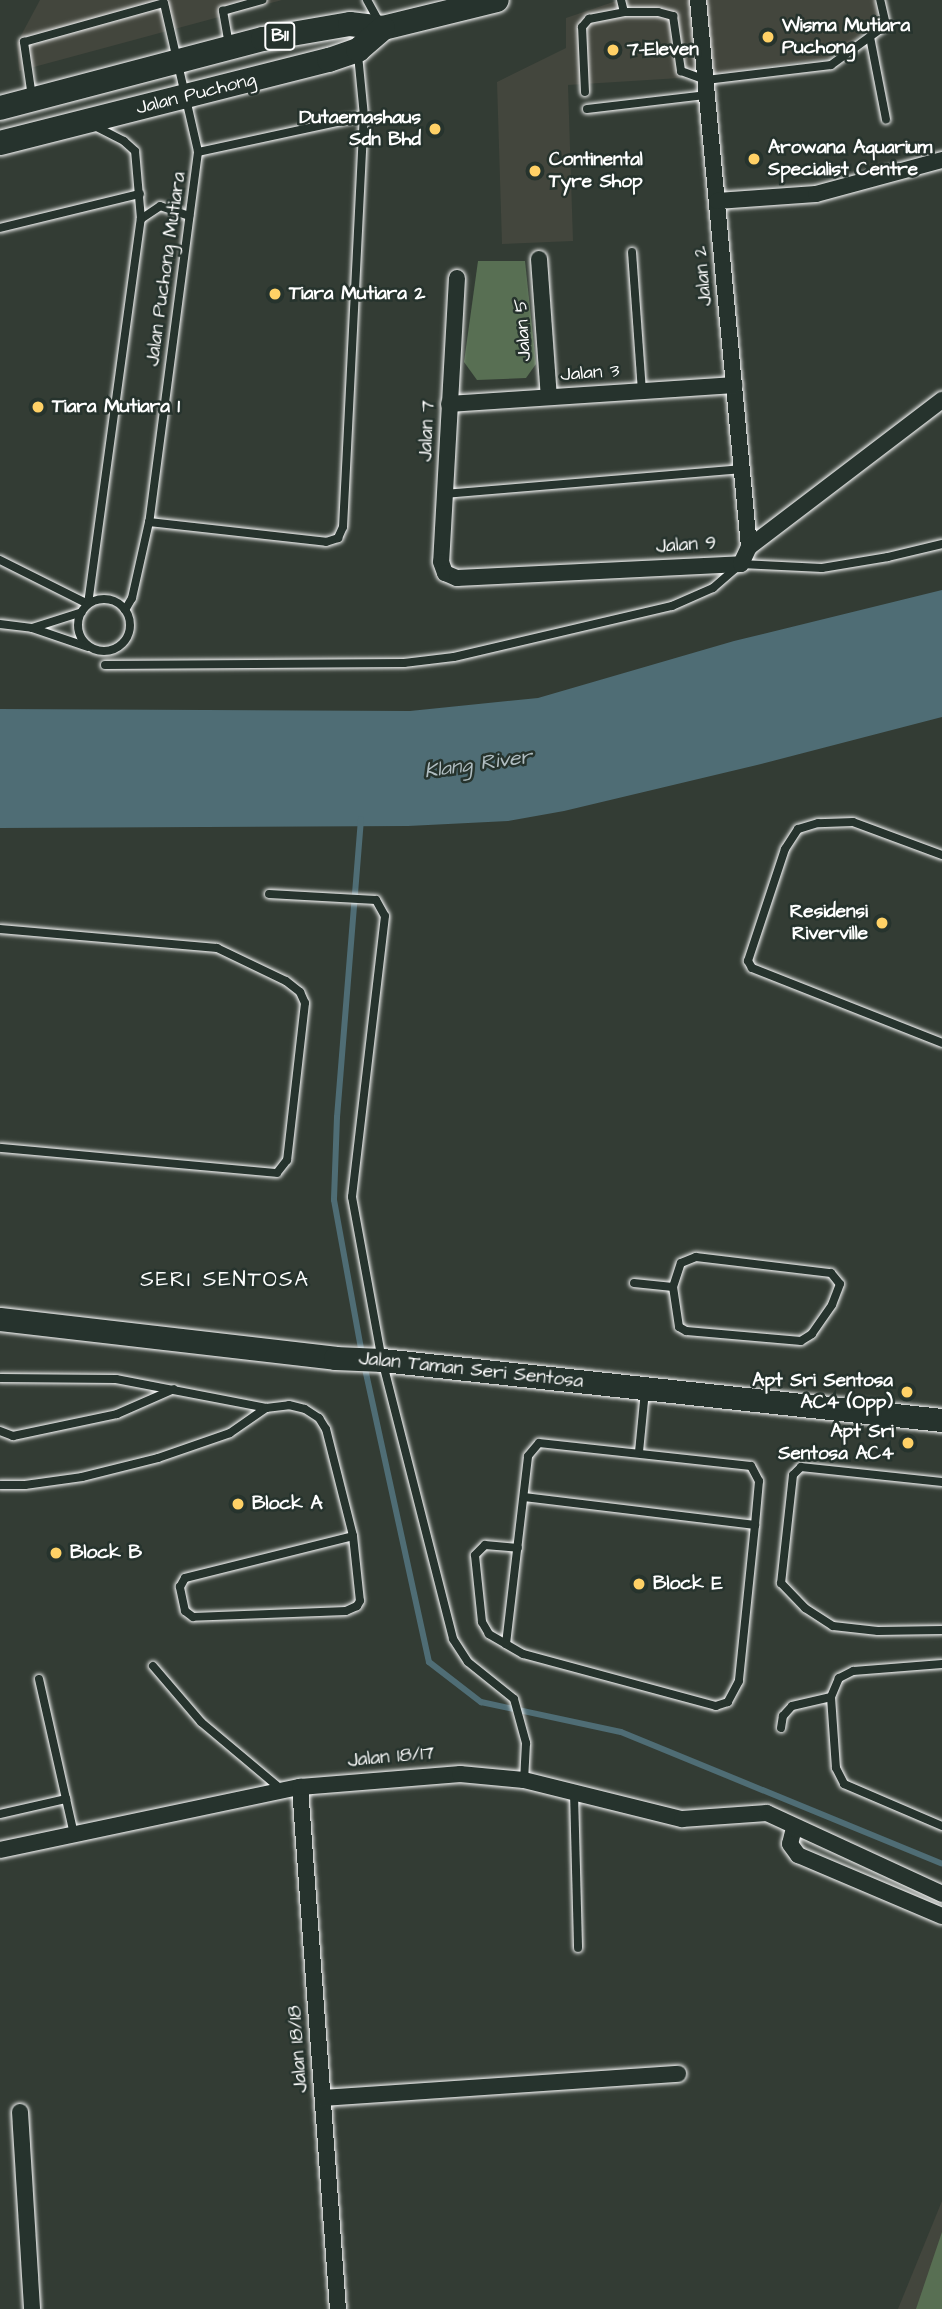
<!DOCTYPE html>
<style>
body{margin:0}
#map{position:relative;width:942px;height:2309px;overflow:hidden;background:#333c34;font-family:"Architects Daughter",sans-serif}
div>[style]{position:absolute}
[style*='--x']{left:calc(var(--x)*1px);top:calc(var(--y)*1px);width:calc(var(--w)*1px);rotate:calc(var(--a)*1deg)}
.built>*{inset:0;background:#43463d}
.green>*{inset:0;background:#586f53}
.water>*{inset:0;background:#4f6d75}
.stream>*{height:6px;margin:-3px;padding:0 3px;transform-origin:3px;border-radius:3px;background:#4f6d75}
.roads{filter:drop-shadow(0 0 2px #fff) drop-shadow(0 0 2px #fff)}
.lane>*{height:8px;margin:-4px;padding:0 4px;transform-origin:4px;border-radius:4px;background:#26332d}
.lane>.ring{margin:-4px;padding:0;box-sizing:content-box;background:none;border:8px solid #26332d;border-radius:50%}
.street>*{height:16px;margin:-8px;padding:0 8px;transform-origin:8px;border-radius:8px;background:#26332d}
.secondary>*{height:23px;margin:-11.5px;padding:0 11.5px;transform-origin:11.5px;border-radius:11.5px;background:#26332d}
.primary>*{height:24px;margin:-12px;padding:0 12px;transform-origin:12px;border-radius:12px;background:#26332d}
.dots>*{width:19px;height:19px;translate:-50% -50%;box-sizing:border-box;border:4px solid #26332d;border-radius:50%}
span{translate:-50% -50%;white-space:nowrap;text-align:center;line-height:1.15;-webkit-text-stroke:5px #26332d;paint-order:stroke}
.shield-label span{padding:2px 5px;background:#26332d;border:2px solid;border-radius:5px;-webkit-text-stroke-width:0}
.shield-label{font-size:18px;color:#fff;font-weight:700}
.poi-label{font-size:19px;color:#fff;font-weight:700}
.left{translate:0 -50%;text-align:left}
.right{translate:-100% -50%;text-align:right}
.street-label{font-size:19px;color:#fff}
.water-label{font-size:21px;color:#b0bdc1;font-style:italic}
.neighbourhood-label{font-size:21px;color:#fff;letter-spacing:2px}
</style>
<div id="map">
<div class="built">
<i style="clip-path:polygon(40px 0,282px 0,19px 71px,17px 43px)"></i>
<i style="clip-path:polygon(619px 0,875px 0,879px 22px,829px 58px,680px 78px,568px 85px,573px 241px,502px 244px,497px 82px,566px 48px,566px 18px)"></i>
<i style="clip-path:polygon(942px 2201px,942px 2309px,898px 2309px)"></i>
</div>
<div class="green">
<i style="clip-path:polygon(478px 261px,525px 261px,536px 364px,526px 378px,477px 380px,464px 362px)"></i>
<i style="clip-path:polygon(942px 2232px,942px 2309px,916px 2309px)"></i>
</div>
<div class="water">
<i style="clip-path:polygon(942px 590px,942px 717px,757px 765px,564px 811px,508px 821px,408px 826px,0 828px,0 709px,410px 711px,538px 698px,734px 641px)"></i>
</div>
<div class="stream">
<i style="--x:361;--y:819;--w:299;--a:94.6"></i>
<i style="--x:337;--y:1117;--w:83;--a:92.1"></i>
<i style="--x:334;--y:1200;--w:157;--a:79.7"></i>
<i style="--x:364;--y:1364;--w:305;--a:77.7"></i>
<i style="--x:429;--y:1662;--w:66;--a:37.6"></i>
<i style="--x:481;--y:1702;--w:143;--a:12.1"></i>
<i style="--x:621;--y:1732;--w:346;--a:22.3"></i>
</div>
<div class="roads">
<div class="lane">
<i style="--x:367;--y:0;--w:25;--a:61"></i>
<i style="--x:621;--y:0;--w:12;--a:76"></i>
<i style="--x:870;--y:37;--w:84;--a:79"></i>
<i style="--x:229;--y:45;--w:35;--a:-100"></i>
<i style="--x:223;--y:11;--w:41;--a:-15.8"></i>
<i style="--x:585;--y:92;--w:65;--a:-92.6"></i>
<i style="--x:582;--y:27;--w:11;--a:-49"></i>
<i style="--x:589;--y:19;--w:36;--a:-11"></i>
<i style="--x:624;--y:12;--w:34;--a:0"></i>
<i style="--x:658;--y:12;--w:16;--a:15"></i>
<i style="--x:673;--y:16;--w:56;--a:81.7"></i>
<i style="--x:681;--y:71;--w:27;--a:20"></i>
<i style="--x:706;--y:80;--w:126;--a:-6.8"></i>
<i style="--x:831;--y:65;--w:68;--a:-36"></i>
<i style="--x:886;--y:25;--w:26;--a:-103"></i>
<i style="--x:32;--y:97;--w:56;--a:-98.3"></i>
<i style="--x:24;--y:42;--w:145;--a:-15.6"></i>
<i style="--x:164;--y:3;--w:153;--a:77.1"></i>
<i style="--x:198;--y:152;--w:373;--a:97.5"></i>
<i style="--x:149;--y:522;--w:78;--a:102.6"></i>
<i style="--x:132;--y:598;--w:14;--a:120"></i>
<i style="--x:587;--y:109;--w:121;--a:-6.7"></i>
<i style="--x:198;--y:152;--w:170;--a:-12.2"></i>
<i style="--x:141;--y:219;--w:23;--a:-34"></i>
<i style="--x:160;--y:206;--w:31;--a:19"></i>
<i style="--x:0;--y:228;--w:144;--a:-13.7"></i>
<i style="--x:632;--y:252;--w:139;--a:85.9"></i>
<i style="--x:445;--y:494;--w:298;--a:-4.8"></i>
<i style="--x:149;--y:522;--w:178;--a:6.4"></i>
<i style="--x:326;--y:542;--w:13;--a:-18"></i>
<i style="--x:338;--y:538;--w:12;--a:-66"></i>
<i style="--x:343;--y:527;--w:412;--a:-87.1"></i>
<i style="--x:364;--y:116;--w:61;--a:-95.6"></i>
<i style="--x:0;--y:560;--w:98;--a:26.6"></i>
<i style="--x:88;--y:604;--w:389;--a:-82.2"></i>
<i style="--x:141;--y:219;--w:68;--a:-95"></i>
<i style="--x:135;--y:151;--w:15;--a:-138"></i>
<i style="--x:124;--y:141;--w:33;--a:-153"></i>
<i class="ring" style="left:78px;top:599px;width:44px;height:44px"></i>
<i style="--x:0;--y:624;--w:32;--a:7"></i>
<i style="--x:32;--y:628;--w:59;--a:18.7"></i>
<i style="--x:32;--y:628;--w:52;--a:-17.7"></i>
<i style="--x:105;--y:665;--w:299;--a:-0.4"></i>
<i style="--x:404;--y:663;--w:50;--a:-6.8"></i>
<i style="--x:454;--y:657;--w:224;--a:-13.2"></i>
<i style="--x:672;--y:606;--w:45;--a:-23.7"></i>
<i style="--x:713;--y:588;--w:37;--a:-41"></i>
<i style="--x:741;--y:564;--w:81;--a:2.8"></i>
<i style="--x:822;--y:568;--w:67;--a:-9.5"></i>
<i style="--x:888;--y:557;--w:56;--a:-13.5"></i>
<i style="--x:942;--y:855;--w:95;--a:-159.7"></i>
<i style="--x:853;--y:822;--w:35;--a:178"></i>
<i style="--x:818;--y:823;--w:21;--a:163"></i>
<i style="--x:798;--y:829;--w:24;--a:123"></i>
<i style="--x:785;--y:849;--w:118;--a:108.3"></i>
<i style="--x:748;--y:961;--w:8;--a:60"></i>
<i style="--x:752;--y:968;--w:204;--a:21.5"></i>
<i style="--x:269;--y:894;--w:107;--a:3.2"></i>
<i style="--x:376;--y:900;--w:18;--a:61"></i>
<i style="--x:385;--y:916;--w:283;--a:96.7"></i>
<i style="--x:352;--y:1197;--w:166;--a:79.6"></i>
<i style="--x:382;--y:1360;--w:288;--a:75.7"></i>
<i style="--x:453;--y:1639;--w:27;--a:57"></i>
<i style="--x:468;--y:1662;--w:59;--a:38.8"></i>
<i style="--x:514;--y:1699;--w:46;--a:74.7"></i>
<i style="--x:526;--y:1743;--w:37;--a:93"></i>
<i style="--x:0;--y:929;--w:218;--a:5"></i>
<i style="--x:217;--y:948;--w:76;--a:25.6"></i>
<i style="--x:286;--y:981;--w:18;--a:38"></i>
<i style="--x:300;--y:992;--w:12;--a:66"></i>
<i style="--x:305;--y:1003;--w:158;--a:96.5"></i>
<i style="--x:287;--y:1160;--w:16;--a:128"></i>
<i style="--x:277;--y:1173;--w:278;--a:-174.8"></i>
<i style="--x:696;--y:1257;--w:136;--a:6.8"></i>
<i style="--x:831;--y:1273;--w:14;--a:51"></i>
<i style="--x:840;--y:1284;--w:22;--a:111"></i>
<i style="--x:832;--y:1305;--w:35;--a:125"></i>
<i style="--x:812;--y:1334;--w:13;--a:148"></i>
<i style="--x:801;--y:1341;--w:115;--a:-175"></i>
<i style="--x:686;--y:1331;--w:8;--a:-150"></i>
<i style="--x:679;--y:1327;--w:40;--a:-98.5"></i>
<i style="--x:673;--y:1287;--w:25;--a:-72"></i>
<i style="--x:681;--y:1263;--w:16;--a:-22"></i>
<i style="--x:634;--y:1283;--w:39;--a:6"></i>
<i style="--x:0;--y:1378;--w:116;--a:0.5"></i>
<i style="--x:116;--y:1379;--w:153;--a:10.9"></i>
<i style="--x:0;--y:1431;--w:14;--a:21"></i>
<i style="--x:13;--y:1436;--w:106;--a:-11.9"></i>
<i style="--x:117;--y:1414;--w:62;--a:-23.7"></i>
<i style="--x:539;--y:1443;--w:213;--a:6.2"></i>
<i style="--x:751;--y:1466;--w:17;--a:62"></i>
<i style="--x:759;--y:1481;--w:44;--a:95.2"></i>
<i style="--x:755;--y:1525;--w:157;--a:95.9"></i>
<i style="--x:739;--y:1681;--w:24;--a:118"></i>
<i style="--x:728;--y:1702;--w:13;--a:162"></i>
<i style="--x:716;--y:1706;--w:200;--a:-164.9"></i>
<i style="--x:523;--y:1654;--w:20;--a:-150"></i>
<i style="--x:506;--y:1644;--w:189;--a:-83.3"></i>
<i style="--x:528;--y:1456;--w:17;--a:-50"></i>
<i style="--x:639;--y:1452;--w:61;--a:-84.4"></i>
<i style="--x:942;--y:1482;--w:142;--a:-173.9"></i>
<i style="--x:801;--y:1467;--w:11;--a:135"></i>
<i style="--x:793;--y:1475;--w:109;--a:96.3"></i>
<i style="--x:781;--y:1583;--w:35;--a:46"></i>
<i style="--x:805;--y:1608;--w:33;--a:33"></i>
<i style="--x:833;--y:1626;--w:45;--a:6.3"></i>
<i style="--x:878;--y:1631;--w:64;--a:-0.9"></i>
<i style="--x:0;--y:1485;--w:25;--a:0"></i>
<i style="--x:25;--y:1485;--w:58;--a:-8"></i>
<i style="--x:82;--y:1477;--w:78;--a:-14"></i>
<i style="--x:158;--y:1458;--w:76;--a:-19.1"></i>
<i style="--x:230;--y:1433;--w:44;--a:-34.8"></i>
<i style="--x:266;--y:1408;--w:23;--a:-7"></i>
<i style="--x:289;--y:1405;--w:16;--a:14"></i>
<i style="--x:305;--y:1409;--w:17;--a:33"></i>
<i style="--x:319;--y:1418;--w:13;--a:58"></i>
<i style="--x:326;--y:1429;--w:110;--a:75.8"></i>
<i style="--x:353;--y:1536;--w:65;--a:83.9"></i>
<i style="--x:360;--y:1601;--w:6;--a:121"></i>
<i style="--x:357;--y:1606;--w:12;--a:156"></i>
<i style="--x:346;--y:1611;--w:153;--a:177.8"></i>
<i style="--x:193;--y:1617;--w:10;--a:-143"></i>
<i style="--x:185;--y:1611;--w:25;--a:-102"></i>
<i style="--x:180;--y:1587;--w:10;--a:-61"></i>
<i style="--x:185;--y:1578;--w:173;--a:-14"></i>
<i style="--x:524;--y:1497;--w:233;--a:6.9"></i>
<i style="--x:506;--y:1644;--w:20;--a:-150"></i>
<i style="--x:489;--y:1634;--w:14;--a:-120"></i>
<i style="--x:482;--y:1622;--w:67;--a:-96"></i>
<i style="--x:475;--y:1555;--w:14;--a:-45"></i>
<i style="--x:485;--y:1545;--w:33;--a:5"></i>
<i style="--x:942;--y:1664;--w:89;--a:175.5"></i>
<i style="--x:853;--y:1671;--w:16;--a:153"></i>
<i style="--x:839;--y:1678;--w:21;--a:113"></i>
<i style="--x:831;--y:1697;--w:71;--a:86"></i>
<i style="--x:836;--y:1768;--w:18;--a:63"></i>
<i style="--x:844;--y:1784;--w:107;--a:23.2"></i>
<i style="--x:153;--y:1666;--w:74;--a:49.4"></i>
<i style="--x:201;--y:1722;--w:106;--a:40"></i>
<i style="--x:39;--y:1679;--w:159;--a:77.3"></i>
<i style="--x:781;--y:1728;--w:12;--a:-81"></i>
<i style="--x:783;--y:1716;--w:13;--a:-48"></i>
<i style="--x:792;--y:1706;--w:40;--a:-13"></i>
<i style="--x:574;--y:1793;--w:155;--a:88.5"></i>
<i style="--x:0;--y:1814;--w:68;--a:-12.8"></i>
</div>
<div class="street">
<i style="--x:698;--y:0;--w:549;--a:84.67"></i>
<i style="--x:717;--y:201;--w:99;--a:-4"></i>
<i style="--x:816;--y:194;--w:131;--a:-15.1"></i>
<i style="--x:539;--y:259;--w:138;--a:85.9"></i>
<i style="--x:457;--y:278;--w:284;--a:93.2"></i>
<i style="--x:441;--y:562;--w:12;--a:70"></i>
<i style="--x:445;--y:573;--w:13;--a:23"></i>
<i style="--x:457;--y:578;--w:284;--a:-2.8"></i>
<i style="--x:741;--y:564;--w:19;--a:-65"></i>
<i style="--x:749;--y:547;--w:243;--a:-37.3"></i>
<i style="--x:449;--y:404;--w:286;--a:-3.8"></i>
<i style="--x:300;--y:1787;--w:523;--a:85.84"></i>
<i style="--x:794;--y:1828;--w:16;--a:104"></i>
<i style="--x:790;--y:1844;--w:14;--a:54"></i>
<i style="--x:798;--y:1855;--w:156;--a:23"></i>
<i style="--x:0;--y:1850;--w:307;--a:-11.9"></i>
<i style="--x:300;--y:1787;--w:161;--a:-4.6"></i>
<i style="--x:460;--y:1774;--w:64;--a:5.4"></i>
<i style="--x:524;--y:1780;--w:163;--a:13.9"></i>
<i style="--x:682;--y:1819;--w:85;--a:-4"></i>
<i style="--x:767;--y:1813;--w:193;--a:24.8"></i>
<i style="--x:323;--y:2098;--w:356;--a:-3.9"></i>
<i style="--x:20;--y:2112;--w:197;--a:86.5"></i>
</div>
<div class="secondary">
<i style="--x:0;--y:1319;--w:337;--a:6.6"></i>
<i style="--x:335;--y:1358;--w:47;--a:2.4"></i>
<i style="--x:382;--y:1360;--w:563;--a:6.12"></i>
</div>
<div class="primary">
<i style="--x:0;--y:108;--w:272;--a:-14.7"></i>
<i style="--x:263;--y:39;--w:88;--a:-9.8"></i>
<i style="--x:350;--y:24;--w:33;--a:7"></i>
<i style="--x:383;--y:28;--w:117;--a:-13.8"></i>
<i style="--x:0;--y:143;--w:339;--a:-14.2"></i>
<i style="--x:329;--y:60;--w:31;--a:-19"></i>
<i style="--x:358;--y:50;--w:33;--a:-41"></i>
</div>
</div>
<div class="dots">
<i style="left:768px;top:37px;background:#ffd166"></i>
<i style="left:613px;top:50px;background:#ffd166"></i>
<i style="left:435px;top:129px;background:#ffd166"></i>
<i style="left:754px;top:159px;background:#ffd166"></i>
<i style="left:535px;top:171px;background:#ffd166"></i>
<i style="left:275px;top:294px;background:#ffd166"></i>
<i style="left:38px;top:407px;background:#ffd166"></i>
<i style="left:882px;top:923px;background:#ffd166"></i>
<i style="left:907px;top:1392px;background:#ffd166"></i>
<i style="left:908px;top:1443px;background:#ffd166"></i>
<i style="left:238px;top:1504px;background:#ffd166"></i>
<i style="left:56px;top:1553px;background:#ffd166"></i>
<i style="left:639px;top:1584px;background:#ffd166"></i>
</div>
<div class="shield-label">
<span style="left:280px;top:36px">B11</span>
</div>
<div class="poi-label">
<span class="left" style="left:782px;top:37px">Wisma Mutiara<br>Puchong</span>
<span class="left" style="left:627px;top:50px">7-Eleven</span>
<span class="right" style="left:421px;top:129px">Dutaemashaus<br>Sdn Bhd</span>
<span class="left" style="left:768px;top:159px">Arowana Aquarium<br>Specialist Centre</span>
<span class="left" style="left:549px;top:171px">Continental<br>Tyre Shop</span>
<span class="left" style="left:289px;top:294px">Tiara Mutiara 2</span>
<span class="left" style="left:52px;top:407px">Tiara Mutiara 1</span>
<span class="right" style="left:868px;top:923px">Residensi<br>Riverville</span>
<span class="right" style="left:893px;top:1392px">Apt Sri Sentosa<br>AC4 (Opp)</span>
<span class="right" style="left:894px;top:1443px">Apt Sri<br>Sentosa AC4</span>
<span class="left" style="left:252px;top:1504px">Block A</span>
<span class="left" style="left:70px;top:1553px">Block B</span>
<span class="left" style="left:653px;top:1584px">Block E</span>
</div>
<div class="street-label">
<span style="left:196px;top:94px;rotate:-14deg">Jalan Puchong</span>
<span style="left:166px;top:269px;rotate:-82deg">Jalan Puchong Mutiara</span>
<span style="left:703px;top:276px;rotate:-95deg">Jalan 2</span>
<span style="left:523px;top:330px;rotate:-94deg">Jalan 5</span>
<span style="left:590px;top:373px;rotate:-4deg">Jalan 3</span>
<span style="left:427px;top:431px;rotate:-87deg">Jalan 7</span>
<span style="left:686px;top:545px;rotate:-3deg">Jalan 9</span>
<span style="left:471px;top:1370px;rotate:6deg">Jalan Taman Seri Sentosa</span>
<span style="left:391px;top:1757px;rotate:-5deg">Jalan 18/17</span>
<span style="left:298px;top:2049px;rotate:-94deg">Jalan 18/18</span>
</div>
<div class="water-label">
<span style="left:478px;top:764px;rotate:-8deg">Klang River</span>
</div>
<div class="neighbourhood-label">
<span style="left:225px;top:1280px">SERI SENTOSA</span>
</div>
</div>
